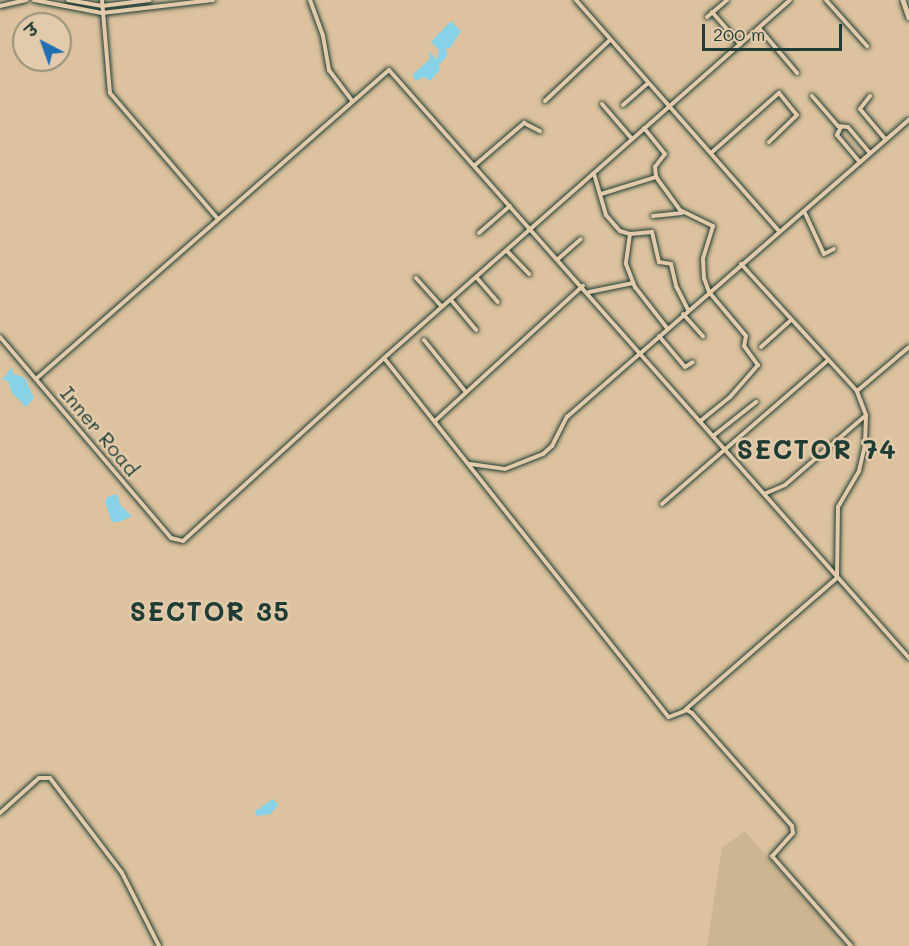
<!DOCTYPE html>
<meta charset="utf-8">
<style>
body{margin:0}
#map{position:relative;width:909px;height:946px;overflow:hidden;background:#dcc29e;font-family:Mali,"Playpen Sans Deva",sans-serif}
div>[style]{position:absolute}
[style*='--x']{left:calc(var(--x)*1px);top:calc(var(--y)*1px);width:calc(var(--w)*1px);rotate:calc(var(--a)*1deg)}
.built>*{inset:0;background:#ccb590}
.water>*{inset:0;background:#87d2e7}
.roads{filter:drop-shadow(0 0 2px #1f3d34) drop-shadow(0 0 2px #1f3d34)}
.minor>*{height:4px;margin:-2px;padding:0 2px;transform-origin:2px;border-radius:2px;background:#e3caab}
.tertiary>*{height:4.5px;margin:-2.25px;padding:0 2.25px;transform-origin:2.25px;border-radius:2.25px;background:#e3caab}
span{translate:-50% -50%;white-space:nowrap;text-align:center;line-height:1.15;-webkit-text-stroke:5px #e3caab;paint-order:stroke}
.street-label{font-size:20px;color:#1f3d34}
.district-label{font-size:26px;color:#1f3d34;font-weight:700;letter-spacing:1.5px}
.north{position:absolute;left:12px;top:12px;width:60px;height:60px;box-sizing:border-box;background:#e3caab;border:2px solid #95927b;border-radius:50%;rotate:319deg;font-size:16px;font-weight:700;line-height:24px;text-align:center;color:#1f3d34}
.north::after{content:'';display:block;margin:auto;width:21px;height:27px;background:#1f6fb2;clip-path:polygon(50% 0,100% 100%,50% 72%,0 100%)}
.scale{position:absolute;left:702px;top:24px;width:140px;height:27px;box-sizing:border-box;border:3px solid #1f3d34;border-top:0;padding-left:8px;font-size:18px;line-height:21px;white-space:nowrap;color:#1f3d34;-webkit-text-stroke:4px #e3caab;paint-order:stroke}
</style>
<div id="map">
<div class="built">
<i style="clip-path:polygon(745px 831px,846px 946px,707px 946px,722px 848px)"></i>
</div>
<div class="water">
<i style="clip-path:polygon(451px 21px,461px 31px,450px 48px,446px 48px,447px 56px,439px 65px,440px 70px,430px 81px,424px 77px,416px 81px,412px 75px,429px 60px,430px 51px,436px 60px,439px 50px,431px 42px)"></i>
<i style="clip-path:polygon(12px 367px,13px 374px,24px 377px,34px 398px,26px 407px,12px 393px,8px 381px,2px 380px)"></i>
<i style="clip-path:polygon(117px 494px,121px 506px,132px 516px,119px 522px,112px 522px,105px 502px,107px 497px)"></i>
<i style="clip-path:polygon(273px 799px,278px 805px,271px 814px,257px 816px,255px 811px)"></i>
</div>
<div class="roads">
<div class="minor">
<i style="--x:34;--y:0;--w:69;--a:10.8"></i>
<i style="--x:102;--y:13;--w:112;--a:-6.7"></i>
<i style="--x:68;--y:0;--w:35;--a:10"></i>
<i style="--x:102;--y:6;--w:48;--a:-7.1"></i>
<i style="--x:102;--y:0;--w:93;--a:85.1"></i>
<i style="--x:110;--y:93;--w:165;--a:49.4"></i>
<i style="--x:310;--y:0;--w:38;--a:70"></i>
<i style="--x:323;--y:36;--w:35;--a:80"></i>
<i style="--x:329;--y:70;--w:38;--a:53"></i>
<i style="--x:576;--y:0;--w:308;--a:48.7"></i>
<i style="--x:826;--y:0;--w:62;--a:48.3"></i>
<i style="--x:0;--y:6;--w:27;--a:-13"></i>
<i style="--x:712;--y:12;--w:43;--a:48.8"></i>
<i style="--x:707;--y:17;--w:26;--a:-40"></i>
<i style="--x:759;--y:28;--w:59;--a:49.8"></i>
<i style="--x:812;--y:96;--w:40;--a:49"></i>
<i style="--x:838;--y:126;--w:10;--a:6"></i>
<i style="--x:848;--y:127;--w:34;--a:50"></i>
<i style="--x:870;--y:96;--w:16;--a:128"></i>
<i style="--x:860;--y:109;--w:40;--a:50"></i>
<i style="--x:545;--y:101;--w:89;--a:-43.2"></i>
<i style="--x:602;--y:104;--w:46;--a:49.4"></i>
<i style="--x:623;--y:105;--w:33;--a:-41"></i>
<i style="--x:841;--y:127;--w:9;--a:117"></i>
<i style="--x:837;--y:135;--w:35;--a:50"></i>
<i style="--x:644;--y:128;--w:33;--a:51"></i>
<i style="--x:665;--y:154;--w:16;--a:128"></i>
<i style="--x:655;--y:167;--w:10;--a:84"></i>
<i style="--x:656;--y:177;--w:41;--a:54"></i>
<i style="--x:680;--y:210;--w:37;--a:26"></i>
<i style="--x:713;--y:226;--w:34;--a:107"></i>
<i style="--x:703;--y:259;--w:19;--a:87"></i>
<i style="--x:704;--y:278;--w:15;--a:70"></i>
<i style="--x:709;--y:292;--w:57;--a:49.9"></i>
<i style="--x:746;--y:336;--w:10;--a:101"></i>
<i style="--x:744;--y:346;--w:24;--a:54"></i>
<i style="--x:758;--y:365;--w:43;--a:131.2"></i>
<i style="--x:730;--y:397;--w:38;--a:141"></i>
<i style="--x:711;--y:153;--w:91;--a:-41.4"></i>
<i style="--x:779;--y:93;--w:28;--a:51"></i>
<i style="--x:797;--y:115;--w:39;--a:136"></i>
<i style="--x:475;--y:165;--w:65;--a:-40.6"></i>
<i style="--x:524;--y:123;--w:18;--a:27"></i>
<i style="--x:594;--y:174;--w:43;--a:73.7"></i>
<i style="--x:606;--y:215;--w:21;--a:49"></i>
<i style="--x:620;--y:231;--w:10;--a:17"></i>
<i style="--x:630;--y:234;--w:30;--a:98"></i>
<i style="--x:626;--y:264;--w:25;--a:69"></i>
<i style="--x:635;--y:287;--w:52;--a:52"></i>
<i style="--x:601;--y:194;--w:58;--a:-17.2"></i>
<i style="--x:804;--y:211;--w:47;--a:65.1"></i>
<i style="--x:824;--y:254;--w:11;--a:-27"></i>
<i style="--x:653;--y:216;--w:29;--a:-6"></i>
<i style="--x:479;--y:233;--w:41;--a:-41.1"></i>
<i style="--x:630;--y:234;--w:22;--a:-5"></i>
<i style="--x:652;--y:232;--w:31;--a:77"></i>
<i style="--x:659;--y:262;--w:12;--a:9"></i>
<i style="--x:671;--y:264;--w:23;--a:77"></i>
<i style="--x:676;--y:286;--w:27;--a:63"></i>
<i style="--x:507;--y:251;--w:32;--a:46"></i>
<i style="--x:558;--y:259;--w:30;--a:-41"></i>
<i style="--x:476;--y:277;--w:33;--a:49"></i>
<i style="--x:416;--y:278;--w:39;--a:48"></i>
<i style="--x:589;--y:292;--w:45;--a:-11.6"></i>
<i style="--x:451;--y:300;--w:39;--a:50"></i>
<i style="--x:683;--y:314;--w:30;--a:48"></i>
<i style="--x:659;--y:336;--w:40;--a:50"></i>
<i style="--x:685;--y:367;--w:9;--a:-32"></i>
<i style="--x:0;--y:337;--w:264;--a:49.6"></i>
<i style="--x:171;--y:538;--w:12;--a:14"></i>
<i style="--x:183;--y:541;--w:272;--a:-42.3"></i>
<i style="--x:384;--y:358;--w:541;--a:-41.4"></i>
<i style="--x:424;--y:340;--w:67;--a:51.1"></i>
<i style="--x:761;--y:347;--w:40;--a:-42"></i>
<i style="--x:384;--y:358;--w:458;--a:51.6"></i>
<i style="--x:669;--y:717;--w:19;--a:-21"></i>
<i style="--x:687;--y:710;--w:6;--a:31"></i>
<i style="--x:692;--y:713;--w:151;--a:48.5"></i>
<i style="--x:792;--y:826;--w:7;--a:82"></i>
<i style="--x:793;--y:833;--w:31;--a:132"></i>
<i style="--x:772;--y:856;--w:120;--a:48.7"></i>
<i style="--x:36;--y:379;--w:469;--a:-41.2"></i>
<i style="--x:389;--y:70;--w:785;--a:48.51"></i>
<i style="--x:857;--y:391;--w:68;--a:-40.2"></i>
<i style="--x:436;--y:420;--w:199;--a:-42.4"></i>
<i style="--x:713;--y:436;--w:55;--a:-38.3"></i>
<i style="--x:470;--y:464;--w:35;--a:8"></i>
<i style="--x:505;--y:469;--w:41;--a:-21.5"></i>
<i style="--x:543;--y:454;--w:12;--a:-42"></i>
<i style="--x:552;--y:446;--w:33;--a:-63"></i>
<i style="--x:567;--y:417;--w:453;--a:-41"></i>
<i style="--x:764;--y:494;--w:23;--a:-23"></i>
<i style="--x:785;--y:485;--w:106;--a:-40.8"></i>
<i style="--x:662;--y:504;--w:220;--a:-40.9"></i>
<i style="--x:685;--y:710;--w:201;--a:-41"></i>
<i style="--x:837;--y:578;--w:71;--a:-89.2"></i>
<i style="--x:838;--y:507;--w:42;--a:-59.7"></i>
<i style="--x:859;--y:471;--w:28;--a:-77"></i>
<i style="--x:865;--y:444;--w:29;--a:-88"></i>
<i style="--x:866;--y:415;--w:26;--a:-111"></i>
<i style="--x:857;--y:391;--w:172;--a:-132.4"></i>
<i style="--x:0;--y:813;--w:52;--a:-41.9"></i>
<i style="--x:39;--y:778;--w:11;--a:0"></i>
<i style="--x:50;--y:778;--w:119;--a:52.8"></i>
<i style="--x:122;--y:873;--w:82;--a:63.1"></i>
</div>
<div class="tertiary">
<i style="--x:903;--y:0;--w:18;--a:71"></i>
</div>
</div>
<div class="street-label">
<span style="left:100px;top:431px;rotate:50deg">Inner Road</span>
</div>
<div class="district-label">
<span style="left:817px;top:450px">SECTOR 74</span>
<span style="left:210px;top:612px">SECTOR 35</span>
</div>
<div class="north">उ</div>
<div class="scale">200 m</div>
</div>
